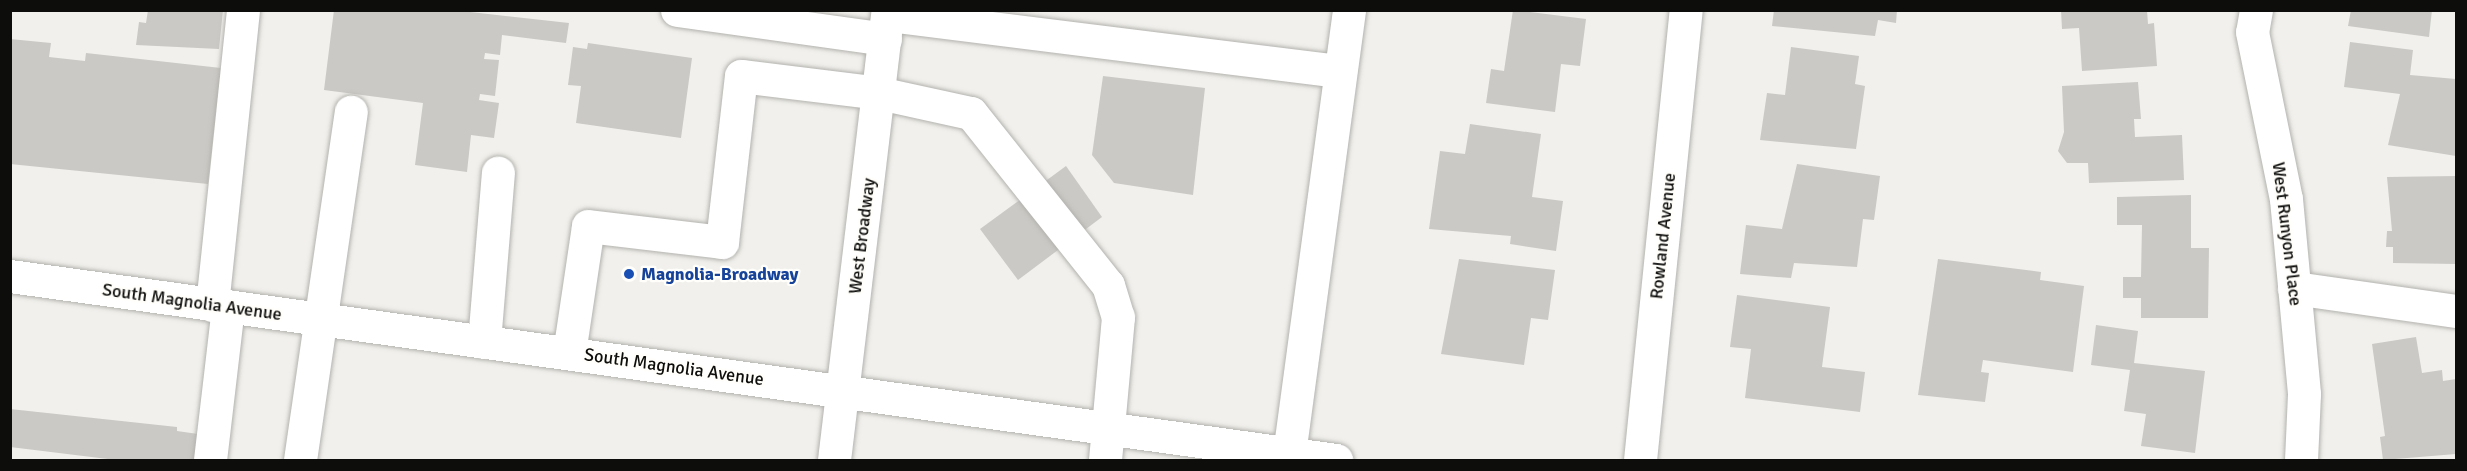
<!DOCTYPE html>
<style>
body{margin:0}
#map{position:relative;width:2467px;height:471px;overflow:hidden;background:#f1f0ec;font-family:Signika,sans-serif}
div>[style]{position:absolute}
[style*='--x']{left:calc(var(--x)*1px);top:calc(var(--y)*1px);width:calc(var(--w)*1px);rotate:calc(var(--a)*1deg)}
.building>*{inset:0;background:#cac9c5}
.roads{filter:drop-shadow(0 0 2px #b3b2ae) drop-shadow(0 0 2px #b3b2ae)}
.minor>*{height:33px;margin:-16.5px;padding:0 16.5px;transform-origin:16.5px;border-radius:16.5px;background:#fff}
.major>*{height:33px;margin:-16.5px;padding:0 16.5px;transform-origin:16.5px;border-radius:16.5px;background:#fff}
.dots>*{width:16px;height:16px;translate:-50% -50%;box-sizing:border-box;border:3px solid #fffefa;border-radius:50%}
span{translate:-50% -50%;white-space:nowrap;text-align:center;line-height:1.15;-webkit-text-stroke:4.5px #fffefa;paint-order:stroke}
.street-label{font-size:18px;color:#0d0d0c}
.transit-label{font-size:18px;color:#164399;font-weight:700}
.left{translate:0 -50%;text-align:left}
.frame{position:absolute;inset:0;border:12px solid #0d0d0c;pointer-events:none}
</style>
<div id="map">
<div class="building">
<i style="clip-path:polygon(148px 10px,223px 10px,219px 49px,136px 45px,139px 22px,146px 23px)"></i>
<i style="clip-path:polygon(334px 10px,453px 10px,569px 23px,566px 43px,502px 35px,500px 55px,485px 53px,484px 59px,499px 60px,495px 96px,480px 94px,479px 100px,499px 103px,494px 138px,471px 135px,467px 172px,415px 165px,423px 103px,324px 90px)"></i>
<i style="clip-path:polygon(1513px 10px,1586px 19px,1580px 66px,1561px 64px,1555px 112px,1486px 103px,1491px 69px,1504px 71px)"></i>
<i style="clip-path:polygon(1774px 10px,1897px 10px,1896px 23px,1878px 20px,1875px 36px,1772px 26px)"></i>
<i style="clip-path:polygon(2061px 10px,2147px 10px,2148px 24px,2154px 23px,2157px 66px,2082px 71px,2079px 28px,2062px 29px)"></i>
<i style="clip-path:polygon(2351px 10px,2432px 10px,2429px 37px,2348px 26px)"></i>
<i style="clip-path:polygon(10px 39px,51px 43px,49px 57px,85px 61px,86px 53px,221px 68px,208px 184px,10px 164px)"></i>
<i style="clip-path:polygon(2350px 42px,2413px 50px,2410px 75px,2456px 79px,2456px 156px,2388px 145px,2400px 94px,2344px 87px)"></i>
<i style="clip-path:polygon(588px 43px,692px 58px,681px 138px,576px 123px,581px 86px,568px 85px,573px 47px,587px 49px)"></i>
<i style="clip-path:polygon(1791px 47px,1859px 56px,1855px 84px,1865px 86px,1856px 149px,1760px 140px,1767px 93px,1785px 95px)"></i>
<i style="clip-path:polygon(1103px 76px,1205px 88px,1193px 195px,1114px 183px,1092px 155px)"></i>
<i style="clip-path:polygon(2138px 82px,2141px 119px,2134px 119px,2135px 137px,2182px 135px,2184px 180px,2089px 183px,2088px 163px,2067px 163px,2058px 151px,2064px 132px,2062px 86px)"></i>
<i style="clip-path:polygon(1470px 124px,1541px 134px,1532px 197px,1563px 201px,1556px 251px,1510px 244px,1511px 236px,1429px 229px,1440px 151px,1465px 154px)"></i>
<i style="clip-path:polygon(1797px 164px,1880px 176px,1874px 220px,1863px 219px,1857px 267px,1794px 263px,1791px 278px,1740px 274px,1746px 225px,1782px 229px)"></i>
<i style="clip-path:polygon(1066px 166px,1102px 217px,1018px 280px,980px 229px)"></i>
<i style="clip-path:polygon(2456px 176px,2456px 264px,2393px 263px,2393px 247px,2386px 247px,2387px 231px,2392px 231px,2387px 177px)"></i>
<i style="clip-path:polygon(2191px 195px,2191px 248px,2209px 248px,2208px 318px,2141px 318px,2141px 298px,2123px 298px,2123px 277px,2141px 277px,2142px 225px,2117px 225px,2117px 197px)"></i>
<i style="clip-path:polygon(1459px 259px,1555px 270px,1548px 320px,1531px 318px,1524px 365px,1441px 354px)"></i>
<i style="clip-path:polygon(1938px 259px,2041px 272px,2040px 280px,2084px 286px,2073px 372px,1983px 360px,1981px 372px,1989px 373px,1985px 402px,1918px 395px)"></i>
<i style="clip-path:polygon(1737px 295px,1830px 307px,1822px 367px,1865px 372px,1860px 412px,1745px 398px,1751px 349px,1730px 347px)"></i>
<i style="clip-path:polygon(2096px 325px,2138px 331px,2134px 363px,2205px 371px,2195px 453px,2141px 446px,2146px 414px,2124px 411px,2130px 370px,2091px 365px)"></i>
<i style="clip-path:polygon(2416px 337px,2422px 373px,2442px 370px,2443px 381px,2456px 379px,2456px 454px,2383px 460px,2380px 437px,2385px 436px,2372px 344px)"></i>
<i style="clip-path:polygon(10px 409px,177px 427px,177px 431px,198px 434px,195px 460px,116px 460px,10px 447px)"></i>
</div>
<div class="roads">
<div class="minor">
<i style="--x:677;--y:10;--w:210;--a:7.9"></i>
<i style="--x:2256;--y:10;--w:22;--a:100"></i>
<i style="--x:2252;--y:32;--w:170;--a:78.5"></i>
<i style="--x:2286;--y:199;--w:196;--a:84.7"></i>
<i style="--x:2304;--y:394;--w:66;--a:92.6"></i>
<i style="--x:888;--y:15;--w:455;--a:7.1"></i>
<i style="--x:2294;--y:288;--w:164;--a:8.1"></i>
<i style="--x:212;--y:305;--w:297;--a:-84"></i>
<i style="--x:484;--y:342;--w:170;--a:-85.3"></i>
<i style="--x:569;--y:353;--w:128;--a:-81.5"></i>
<i style="--x:588;--y:226;--w:135;--a:6.8"></i>
<i style="--x:722;--y:242;--w:167;--a:-83.5"></i>
<i style="--x:741;--y:76;--w:139;--a:7"></i>
<i style="--x:879;--y:93;--w:94;--a:12.3"></i>
<i style="--x:971;--y:113;--w:220;--a:51.5"></i>
<i style="--x:1108;--y:285;--w:34;--a:73"></i>
<i style="--x:1118;--y:317;--w:144;--a:95.2"></i>
<i style="--x:1289;--y:454;--w:448;--a:-82.3"></i>
<i style="--x:210;--y:460;--w:155;--a:-83.3"></i>
<i style="--x:300;--y:460;--w:352;--a:-81.7"></i>
<i style="--x:1640;--y:460;--w:452;--a:-84.2"></i>
</div>
<div class="major">
<i style="--x:10;--y:276;--w:1339;--a:7.9"></i>
<i style="--x:834;--y:460;--w:453;--a:-83.2"></i>
</div>
</div>
<div class="dots">
<i style="left:629px;top:274px;background:#1a4fb4"></i>
</div>
<div class="street-label">
<span style="left:2287px;top:234px;rotate:83deg">West Runyon Place</span>
<span style="left:862px;top:236px;rotate:-83deg">West Broadway</span>
<span style="left:1663px;top:236px;rotate:-84deg">Rowland Avenue</span>
<span style="left:192px;top:302px;rotate:8deg">South Magnolia Avenue</span>
<span style="left:674px;top:367px;rotate:8deg">South Magnolia Avenue</span>
</div>
<div class="transit-label">
<span class="left" style="left:641px;top:274px">Magnolia-Broadway</span>
</div>
<div class="frame"></div>
</div>
